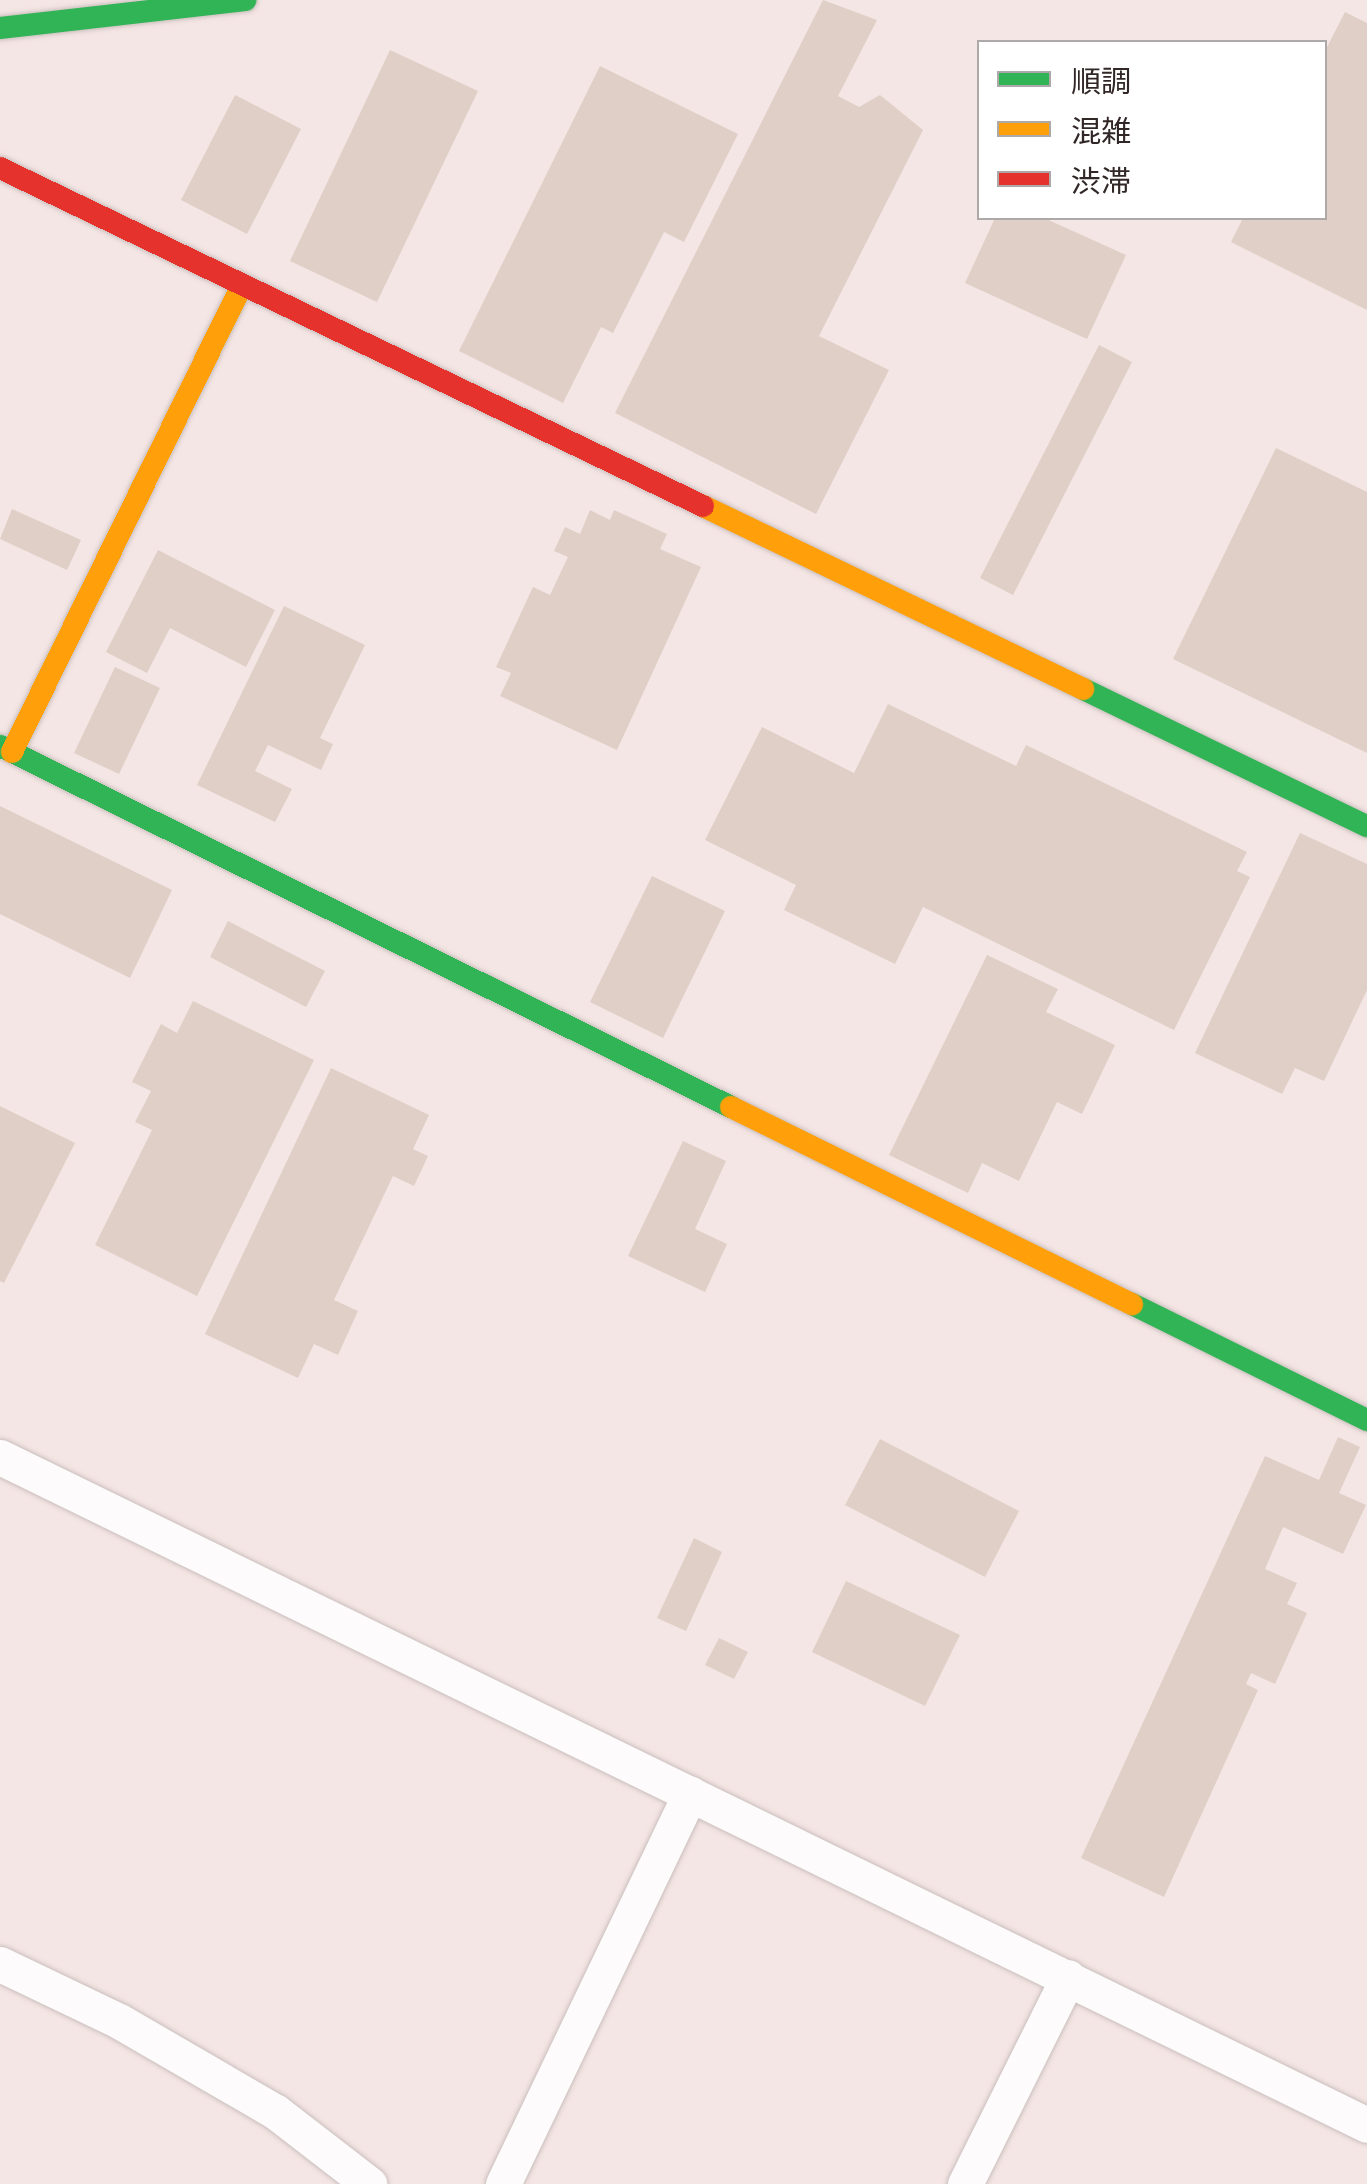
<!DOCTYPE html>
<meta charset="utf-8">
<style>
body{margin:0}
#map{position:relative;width:1367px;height:2184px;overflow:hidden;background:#f4e6e4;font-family:"Roboto Condensed","Noto Sans JP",sans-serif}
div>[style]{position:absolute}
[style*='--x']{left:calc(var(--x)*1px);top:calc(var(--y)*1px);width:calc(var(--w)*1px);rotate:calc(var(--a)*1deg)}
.building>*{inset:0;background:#e0cfc7}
.roads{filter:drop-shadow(0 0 2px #cabfbe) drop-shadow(0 0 2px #cabfbe)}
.street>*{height:35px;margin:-17.5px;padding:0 17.5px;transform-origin:17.5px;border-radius:17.5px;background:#fdfbfb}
.fast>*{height:22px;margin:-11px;padding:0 11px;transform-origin:11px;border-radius:11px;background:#30b455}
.slow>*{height:22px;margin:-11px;padding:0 11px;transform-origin:11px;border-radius:11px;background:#ff9f0a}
.jam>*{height:22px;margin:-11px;padding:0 11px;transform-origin:11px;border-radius:11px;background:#e5322d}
span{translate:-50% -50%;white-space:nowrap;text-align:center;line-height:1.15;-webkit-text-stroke:8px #fff;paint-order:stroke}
.legend{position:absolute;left:977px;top:40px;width:350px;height:180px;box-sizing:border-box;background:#fff;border:2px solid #aca9a8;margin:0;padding:12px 18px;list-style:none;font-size:30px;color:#302726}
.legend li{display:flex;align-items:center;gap:20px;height:50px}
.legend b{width:50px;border:2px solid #aca9a8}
</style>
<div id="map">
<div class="building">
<i style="clip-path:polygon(823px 0,877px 20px,838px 96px,859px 107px,880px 95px,923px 130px,819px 336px,889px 370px,816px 514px,615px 413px)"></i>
<i style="clip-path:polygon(1345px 12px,1367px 23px,1367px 310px,1231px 242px,1243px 218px,1324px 218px,1324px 53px)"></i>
<i style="clip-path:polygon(390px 50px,478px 91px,377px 302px,290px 261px)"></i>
<i style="clip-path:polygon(600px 66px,738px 134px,684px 242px,664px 232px,613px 333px,601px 327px,563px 403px,459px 351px)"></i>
<i style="clip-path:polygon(235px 95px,301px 129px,247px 234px,181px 200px)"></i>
<i style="clip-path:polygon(995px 218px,1044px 218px,1126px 255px,1087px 339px,965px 283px)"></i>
<i style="clip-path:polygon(1099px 345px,1132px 362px,1013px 595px,980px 578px)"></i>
<i style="clip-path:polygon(1276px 448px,1367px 492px,1367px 753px,1173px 659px)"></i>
<i style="clip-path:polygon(12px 509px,81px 540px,67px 570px,0 539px)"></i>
<i style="clip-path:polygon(590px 510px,610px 520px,614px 510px,667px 534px,660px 549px,701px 567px,617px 750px,500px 696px,511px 673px,496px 667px,533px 587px,550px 595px,568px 557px,554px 551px,565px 527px,580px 534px)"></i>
<i style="clip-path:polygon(158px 550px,275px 610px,246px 667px,170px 628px,147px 673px,106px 652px)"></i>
<i style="clip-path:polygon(284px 606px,365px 645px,320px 738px,333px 744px,321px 770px,268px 745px,255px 771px,292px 789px,275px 822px,197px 785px)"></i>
<i style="clip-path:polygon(115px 667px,160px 688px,119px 774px,74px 753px)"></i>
<i style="clip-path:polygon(888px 704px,1016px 766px,1026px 745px,1247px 852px,1237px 871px,1250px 877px,1174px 1030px,923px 907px,895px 964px,784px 910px,796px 885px,705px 840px,762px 727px,854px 773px)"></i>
<i style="clip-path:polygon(0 806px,172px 890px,130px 978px,0 914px)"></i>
<i style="clip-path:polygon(1300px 833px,1367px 864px,1367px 990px,1324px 1081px,1295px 1068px,1282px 1094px,1195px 1053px)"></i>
<i style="clip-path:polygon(652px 876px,725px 911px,663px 1038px,590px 1002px)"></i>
<i style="clip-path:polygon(228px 921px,325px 971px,306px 1007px,210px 957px)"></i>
<i style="clip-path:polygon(987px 955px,1058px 989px,1046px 1012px,1115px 1045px,1082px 1114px,1057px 1102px,1019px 1181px,982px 1163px,968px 1193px,889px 1155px)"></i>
<i style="clip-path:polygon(193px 1001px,314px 1060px,197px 1296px,95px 1245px,152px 1130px,135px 1122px,151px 1091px,132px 1082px,161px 1024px,177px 1033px)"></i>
<i style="clip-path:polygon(331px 1068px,429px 1115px,413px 1149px,428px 1156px,414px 1186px,393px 1176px,334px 1300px,358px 1311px,338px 1355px,314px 1344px,298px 1378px,205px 1334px)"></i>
<i style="clip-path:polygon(0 1106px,75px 1143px,4px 1283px,0 1281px)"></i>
<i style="clip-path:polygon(683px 1141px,726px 1161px,695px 1229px,727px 1244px,705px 1292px,628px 1256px)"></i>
<i style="clip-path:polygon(1338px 1437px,1360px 1447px,1339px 1493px,1366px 1505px,1343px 1554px,1283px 1527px,1265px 1569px,1297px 1583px,1287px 1604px,1307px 1613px,1275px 1684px,1251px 1673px,1246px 1684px,1258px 1690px,1164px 1897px,1081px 1858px,1265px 1456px,1319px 1480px)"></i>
<i style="clip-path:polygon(880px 1439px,1019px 1511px,985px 1577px,845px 1505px)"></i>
<i style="clip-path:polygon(694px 1538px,722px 1552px,686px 1631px,657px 1618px)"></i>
<i style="clip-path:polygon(846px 1581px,960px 1635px,925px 1706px,812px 1652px)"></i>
<i style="clip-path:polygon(719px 1638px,748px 1652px,734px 1679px,705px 1665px)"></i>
</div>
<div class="roads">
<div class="street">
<i style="--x:0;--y:1457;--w:1521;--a:26.04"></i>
<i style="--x:0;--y:1964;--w:132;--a:25.6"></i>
<i style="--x:119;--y:2021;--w:181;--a:30.1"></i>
<i style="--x:276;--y:2112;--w:118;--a:37.7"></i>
<i style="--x:503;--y:2184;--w:433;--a:-64.4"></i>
<i style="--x:965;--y:2184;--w:231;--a:-63.5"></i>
</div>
<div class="fast">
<i style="--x:0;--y:28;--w:247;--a:-6.5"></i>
<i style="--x:1083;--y:689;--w:315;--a:25.8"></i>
<i style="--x:0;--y:746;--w:815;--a:26.28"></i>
<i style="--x:1132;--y:1304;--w:262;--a:26.3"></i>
</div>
<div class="slow">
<i style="--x:703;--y:506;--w:422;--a:25.7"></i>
<i style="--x:12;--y:752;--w:521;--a:-63.78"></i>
<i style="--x:731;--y:1107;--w:447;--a:26.2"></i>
</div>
<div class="jam">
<i style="--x:0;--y:168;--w:780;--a:25.68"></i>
</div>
</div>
<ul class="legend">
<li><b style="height:12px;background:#30b455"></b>順調</li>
<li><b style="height:12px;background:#ff9f0a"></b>混雑</li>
<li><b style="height:12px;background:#e5322d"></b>渋滞</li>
</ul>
</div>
